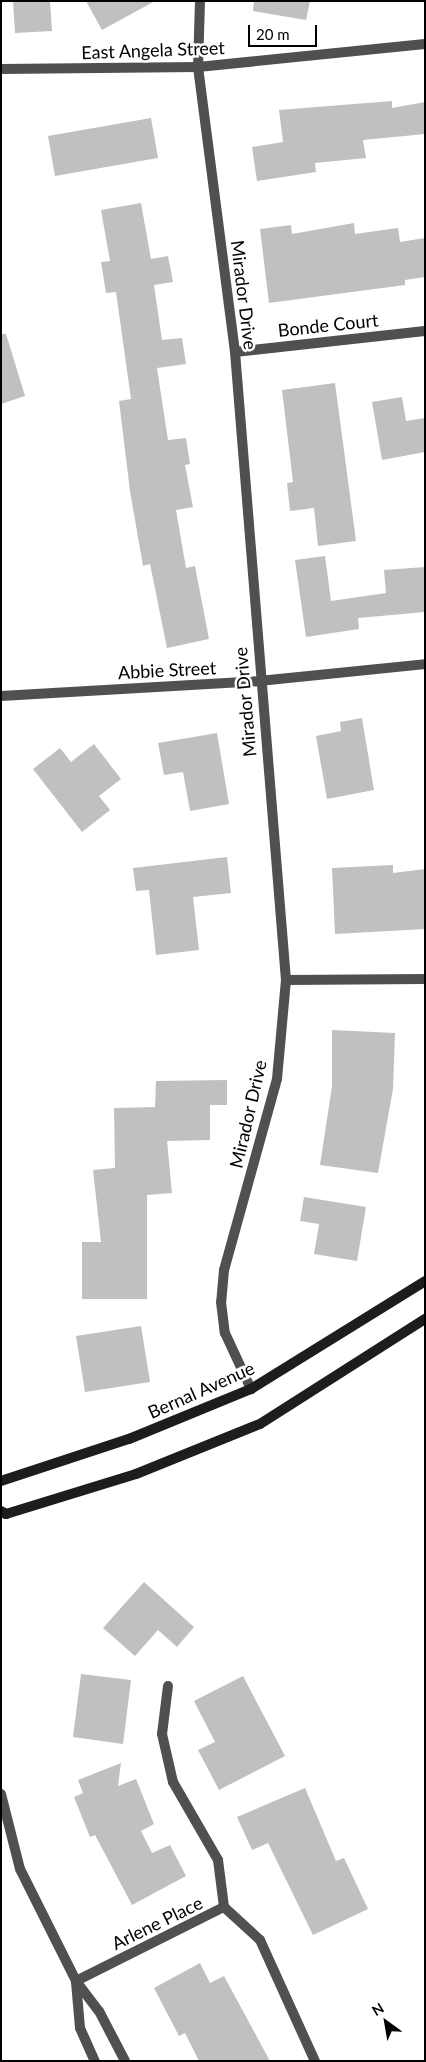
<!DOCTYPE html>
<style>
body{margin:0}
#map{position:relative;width:426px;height:2062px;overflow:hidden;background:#fff;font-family:Lato,sans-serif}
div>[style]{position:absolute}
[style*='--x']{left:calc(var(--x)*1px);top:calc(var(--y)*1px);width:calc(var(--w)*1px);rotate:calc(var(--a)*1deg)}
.building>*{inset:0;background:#c0c0c0}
.service>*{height:10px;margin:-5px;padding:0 5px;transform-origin:5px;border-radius:5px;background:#505050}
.minor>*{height:10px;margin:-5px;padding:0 5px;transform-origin:5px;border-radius:5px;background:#505050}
.secondary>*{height:10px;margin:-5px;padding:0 5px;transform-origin:5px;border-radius:5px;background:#1d1d1d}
span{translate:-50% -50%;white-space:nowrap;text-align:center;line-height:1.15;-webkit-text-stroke:5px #fff;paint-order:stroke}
.street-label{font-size:18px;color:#000}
.frame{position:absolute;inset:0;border:2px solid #000;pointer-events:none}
.north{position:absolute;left:361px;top:1997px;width:50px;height:50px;-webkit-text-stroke:4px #fff;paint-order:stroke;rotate:328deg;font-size:14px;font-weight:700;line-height:20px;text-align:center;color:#000}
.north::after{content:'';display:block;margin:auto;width:18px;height:22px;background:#000;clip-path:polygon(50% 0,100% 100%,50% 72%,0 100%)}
.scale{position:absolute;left:248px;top:25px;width:69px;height:22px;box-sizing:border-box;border:2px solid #000;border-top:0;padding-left:6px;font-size:15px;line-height:18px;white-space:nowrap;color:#000;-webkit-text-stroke:4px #fff;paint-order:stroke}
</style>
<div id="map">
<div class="building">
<i style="clip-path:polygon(13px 1px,50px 1px,52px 31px,15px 33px)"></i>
<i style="clip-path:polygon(86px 1px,155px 1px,102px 30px)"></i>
<i style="clip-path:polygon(254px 1px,310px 1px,306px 20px,253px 11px)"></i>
<i style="clip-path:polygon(392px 101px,392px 108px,425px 102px,425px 134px,363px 140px,366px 158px,315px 163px,316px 172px,257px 181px,252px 147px,283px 142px,279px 110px)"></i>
<i style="clip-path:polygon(151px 118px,158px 158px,55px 176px,48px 136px)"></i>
<i style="clip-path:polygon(141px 203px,151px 259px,168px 256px,173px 282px,154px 285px,162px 340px,182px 338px,186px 364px,157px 368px,168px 440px,186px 438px,190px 464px,185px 465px,193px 507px,176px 510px,186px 568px,195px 566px,209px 639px,167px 648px,150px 564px,143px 566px,130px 491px,119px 401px,131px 399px,116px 292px,106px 293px,101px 262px,110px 261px,101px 210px)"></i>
<i style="clip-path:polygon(354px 223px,355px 234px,398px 228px,400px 242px,425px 238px,425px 277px,405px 280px,405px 285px,269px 303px,260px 229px,291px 225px,292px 234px)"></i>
<i style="clip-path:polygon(1px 334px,6px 334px,25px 396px,1px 404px)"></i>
<i style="clip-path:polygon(335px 383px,356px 541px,318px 546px,314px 508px,290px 511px,287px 483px,293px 482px,282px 390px)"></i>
<i style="clip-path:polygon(402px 397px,406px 421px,425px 418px,425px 452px,382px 460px,372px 402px)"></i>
<i style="clip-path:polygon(325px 556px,331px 601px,386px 593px,384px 570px,425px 567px,425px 612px,358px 618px,359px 629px,306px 637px,295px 560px)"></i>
<i style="clip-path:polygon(362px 718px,374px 790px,327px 799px,316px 736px,341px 731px,340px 722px)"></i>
<i style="clip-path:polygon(217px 733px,229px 804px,190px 811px,183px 772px,164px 775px,158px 743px)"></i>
<i style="clip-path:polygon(94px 744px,121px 779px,99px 796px,110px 810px,82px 832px,33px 769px,60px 748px,71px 762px)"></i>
<i style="clip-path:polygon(227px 857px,231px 893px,193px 897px,199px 950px,156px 955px,149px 890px,136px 891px,133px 868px)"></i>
<i style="clip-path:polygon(393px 865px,393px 873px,425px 869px,425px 929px,335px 934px,332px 868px)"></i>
<i style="clip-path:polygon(332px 1030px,395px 1033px,393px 1089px,378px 1173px,320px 1165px,332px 1086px)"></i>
<i style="clip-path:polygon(227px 1080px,227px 1105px,210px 1105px,210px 1140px,167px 1141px,172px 1193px,147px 1195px,147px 1299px,82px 1299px,82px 1242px,101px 1242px,93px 1170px,115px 1168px,114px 1108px,155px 1107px,156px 1081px)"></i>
<i style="clip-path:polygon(304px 1197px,366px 1207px,357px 1261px,314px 1254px,319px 1224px,300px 1221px)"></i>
<i style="clip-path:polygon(141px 1326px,150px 1382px,85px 1392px,76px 1336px)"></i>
<i style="clip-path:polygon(144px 1582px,194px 1627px,177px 1647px,158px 1630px,135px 1656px,103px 1628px)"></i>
<i style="clip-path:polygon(81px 1674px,131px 1680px,123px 1744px,73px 1737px)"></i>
<i style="clip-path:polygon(243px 1676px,285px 1756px,219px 1790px,198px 1750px,215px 1742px,194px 1701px)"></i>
<i style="clip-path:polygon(121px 1763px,118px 1786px,136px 1779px,154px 1824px,141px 1831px,152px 1853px,170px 1845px,186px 1876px,132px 1905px,95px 1835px,90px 1837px,74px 1797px,83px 1793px,78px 1780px)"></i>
<i style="clip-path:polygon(305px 1788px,336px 1861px,344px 1858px,368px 1909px,313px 1935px,268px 1843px,252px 1850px,237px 1817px)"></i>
<i style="clip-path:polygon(200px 1963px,210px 1983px,224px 1976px,270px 2061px,199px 2061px,185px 2033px,179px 2036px,154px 1988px)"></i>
</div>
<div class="service">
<i style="--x:168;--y:1686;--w:48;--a:97.1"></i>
<i style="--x:162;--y:1734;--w:49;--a:77.1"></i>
<i style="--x:173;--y:1782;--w:90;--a:60"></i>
<i style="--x:218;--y:1860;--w:47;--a:82.7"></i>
</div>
<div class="minor">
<i style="--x:200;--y:1;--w:66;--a:91.7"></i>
<i style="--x:198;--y:67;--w:287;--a:82.6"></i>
<i style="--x:235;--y:352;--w:630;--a:85.36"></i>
<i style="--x:286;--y:980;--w:99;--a:95.2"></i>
<i style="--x:277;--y:1079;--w:198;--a:105.5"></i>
<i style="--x:224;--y:1270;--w:32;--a:95"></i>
<i style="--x:221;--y:1302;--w:31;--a:83"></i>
<i style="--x:225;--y:1333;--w:62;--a:65.1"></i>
<i style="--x:1;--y:69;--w:197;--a:-0.6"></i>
<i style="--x:198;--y:67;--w:228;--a:-5.8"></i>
<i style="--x:235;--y:352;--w:191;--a:-6.3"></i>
<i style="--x:1;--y:696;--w:258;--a:-3.3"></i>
<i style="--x:259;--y:681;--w:167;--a:-5.8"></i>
<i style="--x:286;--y:980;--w:139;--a:-0.4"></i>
<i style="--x:1;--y:1794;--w:77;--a:75.8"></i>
<i style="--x:20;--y:1869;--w:125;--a:63.4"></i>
<i style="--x:76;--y:1981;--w:38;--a:53"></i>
<i style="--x:99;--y:2011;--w:56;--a:62.5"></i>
<i style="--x:76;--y:1981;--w:165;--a:-26.6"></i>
<i style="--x:224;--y:1907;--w:49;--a:42.5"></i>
<i style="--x:260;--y:1940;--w:133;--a:65.6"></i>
<i style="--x:76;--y:1982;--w:46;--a:85"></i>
<i style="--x:80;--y:2028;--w:36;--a:66"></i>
</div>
<div class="secondary">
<i style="--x:1;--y:1481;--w:135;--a:-18.2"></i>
<i style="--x:129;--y:1439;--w:132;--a:-22.3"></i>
<i style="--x:251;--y:1389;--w:205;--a:-31.8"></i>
<i style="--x:1;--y:1511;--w:6;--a:31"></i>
<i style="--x:6;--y:1514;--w:136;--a:-17.1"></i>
<i style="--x:136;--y:1474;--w:134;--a:-22"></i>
<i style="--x:260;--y:1424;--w:196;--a:-32.5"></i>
</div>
<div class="street-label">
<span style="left:153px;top:50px;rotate:-2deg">East Angela Street</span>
<span style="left:244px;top:295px;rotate:83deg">Mirador Drive</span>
<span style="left:328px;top:325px;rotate:-6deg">Bonde Court</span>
<span style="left:167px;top:670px;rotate:-3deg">Abbie Street</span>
<span style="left:245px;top:702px;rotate:-95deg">Mirador Drive</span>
<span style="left:248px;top:1114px;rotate:-77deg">Mirador Drive</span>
<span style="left:201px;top:1390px;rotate:-24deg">Bernal Avenue</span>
<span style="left:157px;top:1923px;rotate:-26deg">Arlene Place</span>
</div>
<div class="frame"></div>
<div class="north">N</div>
<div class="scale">20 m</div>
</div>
